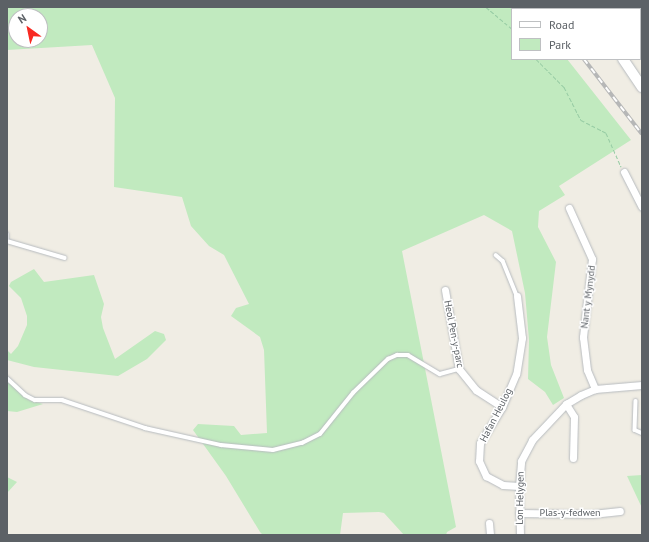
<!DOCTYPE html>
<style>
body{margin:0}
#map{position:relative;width:649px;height:542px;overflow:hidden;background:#f0ede4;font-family:"PT Sans",sans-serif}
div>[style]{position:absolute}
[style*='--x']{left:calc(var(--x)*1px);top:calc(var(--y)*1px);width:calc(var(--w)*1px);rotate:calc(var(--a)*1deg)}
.green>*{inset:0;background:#c1eabf}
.water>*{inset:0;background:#a5dcff}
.path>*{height:1px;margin-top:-0.5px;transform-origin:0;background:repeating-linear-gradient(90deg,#97cca4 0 4px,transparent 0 6px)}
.roads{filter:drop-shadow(0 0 1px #b7bbbf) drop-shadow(0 0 1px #b7bbbf)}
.lane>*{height:3.5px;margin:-1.75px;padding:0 1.75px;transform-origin:1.75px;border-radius:1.75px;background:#fff}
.street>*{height:7px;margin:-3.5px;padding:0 3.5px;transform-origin:3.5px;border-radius:3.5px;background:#fff}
.secondary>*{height:10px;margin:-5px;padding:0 5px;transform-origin:5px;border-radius:5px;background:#fff}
.rail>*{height:3.5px;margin-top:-1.75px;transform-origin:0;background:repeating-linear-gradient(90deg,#fff 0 6px,#b6b7b7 0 12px);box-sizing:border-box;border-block:1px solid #b6b7b7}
span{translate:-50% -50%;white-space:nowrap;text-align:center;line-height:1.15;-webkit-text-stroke:3px #fff;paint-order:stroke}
.street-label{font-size:10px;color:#5c6166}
.frame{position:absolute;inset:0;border:8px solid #5c6166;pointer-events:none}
.legend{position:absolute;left:511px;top:8px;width:130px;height:52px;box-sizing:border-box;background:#fff;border:1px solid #bec0c2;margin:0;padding:5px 7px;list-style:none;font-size:12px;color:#5c6166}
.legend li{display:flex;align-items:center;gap:8px;height:20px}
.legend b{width:20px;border:1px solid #bec0c2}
.north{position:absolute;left:8px;top:8px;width:40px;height:40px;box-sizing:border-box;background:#fff;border:1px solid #bec0c2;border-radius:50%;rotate:327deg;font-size:11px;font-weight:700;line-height:16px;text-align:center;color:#5c6166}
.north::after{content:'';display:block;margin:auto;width:14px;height:18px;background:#f82a22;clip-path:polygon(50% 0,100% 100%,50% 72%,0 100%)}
</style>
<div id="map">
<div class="green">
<i style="clip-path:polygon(evenodd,7px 7px,526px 7px,528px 9px,512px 9px,512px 59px,567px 59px,631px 140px,559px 186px,565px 195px,539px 211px,538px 227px,556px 262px,547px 337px,551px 365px,564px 398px,553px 405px,545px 392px,528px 379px,529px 340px,525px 293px,512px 231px,484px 215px,402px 251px,456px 527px,447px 532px,446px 535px,404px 535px,384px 513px,379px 512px,343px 513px,340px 535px,263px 535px,260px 532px,226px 476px,193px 430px,198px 424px,234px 426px,241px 435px,267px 433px,264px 350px,260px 337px,231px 316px,236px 308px,249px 304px,224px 255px,209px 246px,191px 226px,182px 197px,114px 187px,115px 98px,92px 45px,7px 50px,7px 7px,16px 16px,40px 16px,40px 40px,16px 40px,16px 16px)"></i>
<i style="clip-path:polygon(34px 269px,44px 282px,94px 275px,104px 304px,101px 317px,103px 328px,115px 359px,155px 331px,164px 334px,166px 340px,147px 359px,118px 376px,34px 367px,7px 360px,7px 350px,11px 354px,18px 346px,27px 325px,27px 316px,21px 298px,9px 286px,11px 282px)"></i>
<i style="clip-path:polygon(7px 380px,29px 400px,43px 404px,17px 412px,7px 411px)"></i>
<i style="clip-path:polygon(642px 475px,642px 508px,627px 476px)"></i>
<i style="clip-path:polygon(7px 477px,17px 482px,7px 493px)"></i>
</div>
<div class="water">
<i style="clip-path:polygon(628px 7px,642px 7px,642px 30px,640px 9px)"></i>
</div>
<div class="path">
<i style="--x:486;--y:7;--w:34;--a:40"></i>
<i style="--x:536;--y:59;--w:40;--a:45"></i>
<i style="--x:564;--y:87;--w:37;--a:63"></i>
<i style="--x:581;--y:120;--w:28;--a:27"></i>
<i style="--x:606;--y:133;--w:37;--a:66"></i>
</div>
<div class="roads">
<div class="lane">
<i style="--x:7;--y:234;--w:4;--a:90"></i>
<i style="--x:7;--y:241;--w:60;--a:16.3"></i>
<i style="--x:496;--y:255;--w:9;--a:41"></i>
<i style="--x:503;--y:261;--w:38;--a:68"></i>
<i style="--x:7;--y:378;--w:25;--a:43"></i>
<i style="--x:25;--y:395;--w:11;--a:27"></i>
<i style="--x:35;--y:400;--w:27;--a:0"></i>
<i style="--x:62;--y:400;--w:88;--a:18.6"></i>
<i style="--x:145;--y:428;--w:78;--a:12.6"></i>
<i style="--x:221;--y:445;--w:52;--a:5.5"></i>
<i style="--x:273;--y:450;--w:30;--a:-14"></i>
<i style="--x:302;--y:443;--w:20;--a:-27"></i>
<i style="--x:320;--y:434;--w:53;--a:-51.2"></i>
<i style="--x:353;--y:393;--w:49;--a:-44.2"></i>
<i style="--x:388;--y:359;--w:10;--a:-24"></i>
<i style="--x:397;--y:355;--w:11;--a:0"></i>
<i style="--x:408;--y:355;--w:37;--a:31"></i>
<i style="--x:440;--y:374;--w:20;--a:-15"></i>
<i style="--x:636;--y:401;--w:29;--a:92"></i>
<i style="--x:635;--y:430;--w:8;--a:23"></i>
</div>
<div class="street">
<i style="--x:624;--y:172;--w:39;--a:63"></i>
<i style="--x:569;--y:208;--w:56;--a:65.7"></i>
<i style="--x:592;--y:259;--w:79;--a:96.6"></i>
<i style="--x:583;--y:337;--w:33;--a:83"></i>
<i style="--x:587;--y:370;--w:21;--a:67"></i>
<i style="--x:445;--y:290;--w:80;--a:80"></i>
<i style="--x:459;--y:369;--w:27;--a:51"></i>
<i style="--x:476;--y:390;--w:31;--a:33"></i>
<i style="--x:517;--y:296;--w:42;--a:83.2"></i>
<i style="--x:522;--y:338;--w:36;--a:99"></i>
<i style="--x:516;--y:374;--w:36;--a:113"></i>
<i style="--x:502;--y:407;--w:42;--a:121.4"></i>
<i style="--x:480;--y:443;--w:18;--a:93"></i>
<i style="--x:479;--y:461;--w:17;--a:65"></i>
<i style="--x:486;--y:476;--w:19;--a:28"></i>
<i style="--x:503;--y:485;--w:16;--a:4"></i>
<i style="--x:566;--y:404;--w:15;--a:58"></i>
<i style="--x:574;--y:417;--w:41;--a:91.4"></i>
<i style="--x:519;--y:513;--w:73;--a:0.8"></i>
<i style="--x:592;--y:514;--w:28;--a:-6"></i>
<i style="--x:489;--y:523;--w:12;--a:85"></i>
<i style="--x:520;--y:535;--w:49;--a:-91.2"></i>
<i style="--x:519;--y:486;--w:25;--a:-85"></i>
<i style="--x:521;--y:461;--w:24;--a:-62"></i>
<i style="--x:532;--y:440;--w:50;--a:-46.6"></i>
<i style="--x:566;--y:404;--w:17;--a:-31"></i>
<i style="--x:581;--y:395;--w:15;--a:-23"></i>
<i style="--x:595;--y:389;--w:47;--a:-4.9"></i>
</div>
<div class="secondary">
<i style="--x:611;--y:7;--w:2;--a:90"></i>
<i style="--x:623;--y:59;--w:34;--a:56"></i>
</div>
</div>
<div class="rail">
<i style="--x:550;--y:7;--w:3;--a:45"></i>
<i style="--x:584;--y:59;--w:95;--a:52.3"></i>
</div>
<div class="street-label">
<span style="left:588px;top:297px;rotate:-83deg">Nant y Mynydd</span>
<span style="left:454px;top:334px;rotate:79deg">Heol Pen-y-parc</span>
<span style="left:496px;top:415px;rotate:-63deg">Hafan Heulog</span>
<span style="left:520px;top:498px;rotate:-89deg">Lon Helygen</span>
<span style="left:570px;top:513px">Plas-y-fedwen</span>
</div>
<div class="frame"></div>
<ul class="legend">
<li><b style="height:5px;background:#fff"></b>Road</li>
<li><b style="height:11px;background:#c1eabf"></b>Park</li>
</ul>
<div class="north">N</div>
</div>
